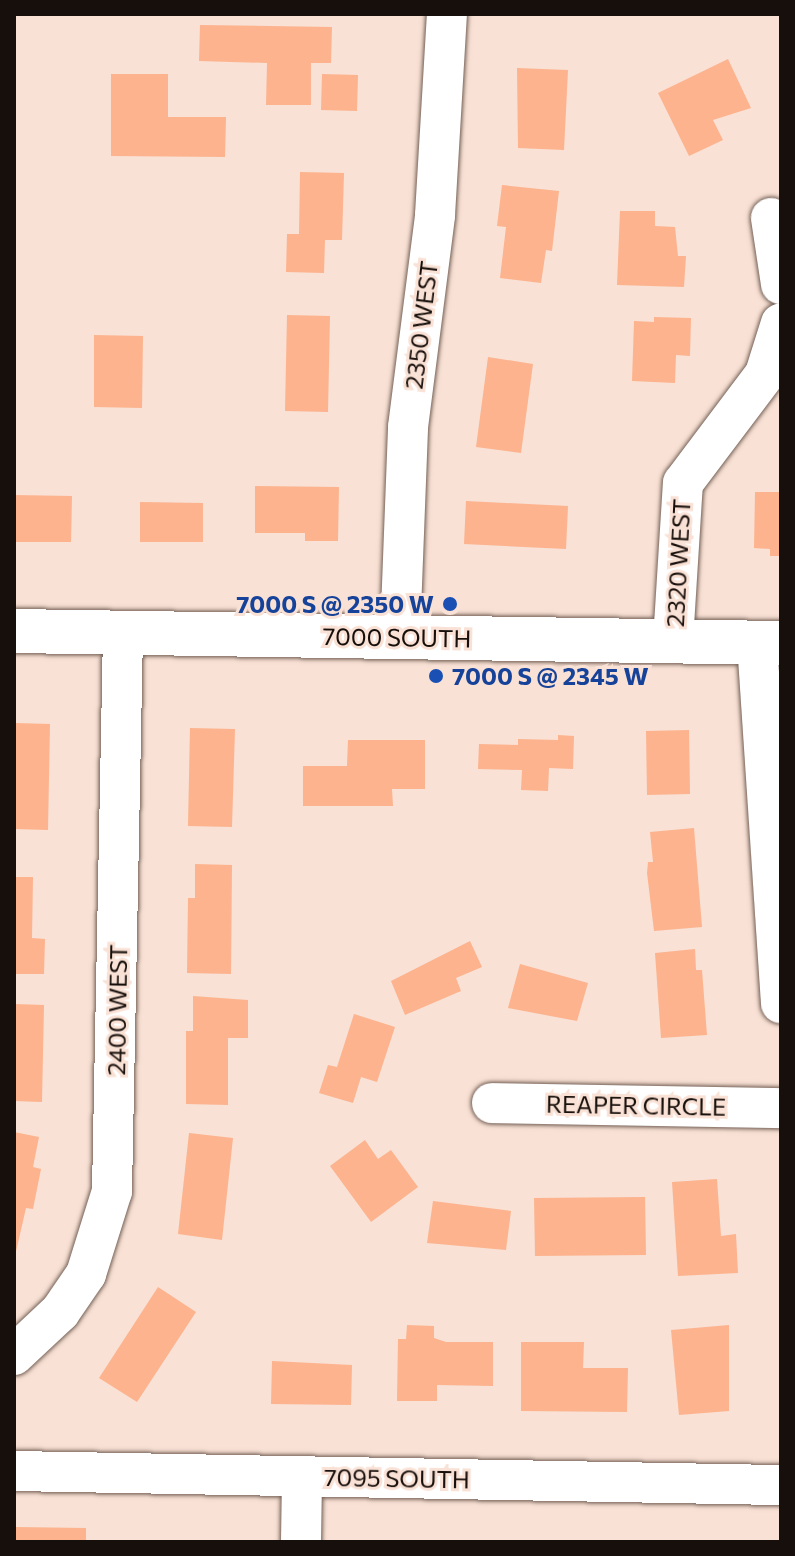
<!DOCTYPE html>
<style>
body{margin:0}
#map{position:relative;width:795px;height:1556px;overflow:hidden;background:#f9e1d5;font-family:Commissioner,sans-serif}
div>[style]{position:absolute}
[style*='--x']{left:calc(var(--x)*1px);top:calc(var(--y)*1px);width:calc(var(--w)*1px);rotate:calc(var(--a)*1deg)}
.building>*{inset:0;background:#fcb38e}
.roads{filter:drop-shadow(0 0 2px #746056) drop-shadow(0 0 2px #746056)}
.minor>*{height:40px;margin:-20px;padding:0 20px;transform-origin:20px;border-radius:20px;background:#fff}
.major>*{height:44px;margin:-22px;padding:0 22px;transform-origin:22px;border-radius:22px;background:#fff}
.dots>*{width:22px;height:22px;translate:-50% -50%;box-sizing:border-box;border:4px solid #f9e1d5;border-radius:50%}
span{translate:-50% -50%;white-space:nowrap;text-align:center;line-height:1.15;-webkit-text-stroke:6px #f9e1d5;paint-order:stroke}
.street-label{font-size:24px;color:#170f0b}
.transit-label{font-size:24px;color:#164399;font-weight:700}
.right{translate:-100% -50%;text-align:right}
.left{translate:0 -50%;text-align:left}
.frame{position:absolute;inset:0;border:16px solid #170f0b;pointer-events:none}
</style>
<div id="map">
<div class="building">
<i style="clip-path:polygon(200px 25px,332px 27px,331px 63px,311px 63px,311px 105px,266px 105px,267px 63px,199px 61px)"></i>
<i style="clip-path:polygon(728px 59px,751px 108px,713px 120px,723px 140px,689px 156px,658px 93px)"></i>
<i style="clip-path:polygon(517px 68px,568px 70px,564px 150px,518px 148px)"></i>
<i style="clip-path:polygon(111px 74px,168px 74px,168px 117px,226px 117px,225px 157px,111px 156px)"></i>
<i style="clip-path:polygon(322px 74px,358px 75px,357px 111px,321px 110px)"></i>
<i style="clip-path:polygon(300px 172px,344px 173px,342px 240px,325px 240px,324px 273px,286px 272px,287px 234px,299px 234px)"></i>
<i style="clip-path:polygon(502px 185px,559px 191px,552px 251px,546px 250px,541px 283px,500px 278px,506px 227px,497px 226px)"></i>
<i style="clip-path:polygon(620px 211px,655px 211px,655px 226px,675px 227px,678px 256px,686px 256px,684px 287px,617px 285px)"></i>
<i style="clip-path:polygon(287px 315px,330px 316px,328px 412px,285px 411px)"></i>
<i style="clip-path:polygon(654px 317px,691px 318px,690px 356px,676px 355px,675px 383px,632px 381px,634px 321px,654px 322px)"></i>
<i style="clip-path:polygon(94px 335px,143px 336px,142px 408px,94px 407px)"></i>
<i style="clip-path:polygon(488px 357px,533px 364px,521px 453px,476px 447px)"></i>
<i style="clip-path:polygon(255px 486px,339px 487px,338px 541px,305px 541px,305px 533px,255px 533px)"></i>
<i style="clip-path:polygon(755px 492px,781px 492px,781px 556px,770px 556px,770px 549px,754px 548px)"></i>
<i style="clip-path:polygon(14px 495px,72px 496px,71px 542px,14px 542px)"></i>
<i style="clip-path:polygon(466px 501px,568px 506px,566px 549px,464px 544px)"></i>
<i style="clip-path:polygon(140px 502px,203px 503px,203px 542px,140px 542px)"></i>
<i style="clip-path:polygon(14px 723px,50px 724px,48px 830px,14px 829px)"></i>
<i style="clip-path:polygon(190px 728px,235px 729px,232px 827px,188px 826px)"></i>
<i style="clip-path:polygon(689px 730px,690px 794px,647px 795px,646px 731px)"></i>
<i style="clip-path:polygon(558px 735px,574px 736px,573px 769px,549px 768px,548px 791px,521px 790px,522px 770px,478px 769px,479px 744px,518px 745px,518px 739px,558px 740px)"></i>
<i style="clip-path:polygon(348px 740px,425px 740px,425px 789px,392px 789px,393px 806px,303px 806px,303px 766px,347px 766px)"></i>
<i style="clip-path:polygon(694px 828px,702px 927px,654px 931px,647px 873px,648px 862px,653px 862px,650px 832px)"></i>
<i style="clip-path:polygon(195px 864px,232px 865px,231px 974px,187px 973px,188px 898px,195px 898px)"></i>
<i style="clip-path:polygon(14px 877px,33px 877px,32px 938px,45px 939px,44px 974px,14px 974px)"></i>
<i style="clip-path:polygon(470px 941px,482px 967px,456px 978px,461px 991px,405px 1015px,391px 981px)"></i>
<i style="clip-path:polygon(695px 949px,696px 970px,702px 970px,707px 1035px,661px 1038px,655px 953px)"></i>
<i style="clip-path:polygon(520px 964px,588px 983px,577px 1021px,508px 1008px)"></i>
<i style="clip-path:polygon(193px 996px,248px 1000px,248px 1038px,228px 1038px,228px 1105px,186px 1104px,186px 1031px,193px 1031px)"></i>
<i style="clip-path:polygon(14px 1004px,44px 1005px,42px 1102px,14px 1101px)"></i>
<i style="clip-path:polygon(354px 1014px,395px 1027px,377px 1082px,361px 1077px,353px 1103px,319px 1093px,328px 1065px,337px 1067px)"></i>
<i style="clip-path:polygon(14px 1132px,39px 1137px,33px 1167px,41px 1169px,33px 1209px,26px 1208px,15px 1256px)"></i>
<i style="clip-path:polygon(189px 1133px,233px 1138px,222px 1240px,178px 1234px)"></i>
<i style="clip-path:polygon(365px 1140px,378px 1159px,391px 1150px,418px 1187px,371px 1222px,330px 1166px)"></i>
<i style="clip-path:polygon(717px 1179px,721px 1236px,736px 1234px,738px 1273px,678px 1276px,672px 1182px)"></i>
<i style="clip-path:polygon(645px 1197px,646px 1255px,535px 1256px,534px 1198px)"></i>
<i style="clip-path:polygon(433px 1201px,511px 1211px,506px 1250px,427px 1243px)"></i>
<i style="clip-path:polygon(158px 1287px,196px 1312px,137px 1402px,99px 1378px)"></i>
<i style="clip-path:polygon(407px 1325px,434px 1326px,434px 1338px,446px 1342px,493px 1342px,493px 1386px,437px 1385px,437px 1401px,397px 1401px,398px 1339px,406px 1339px)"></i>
<i style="clip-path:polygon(729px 1325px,729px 1411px,679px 1415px,671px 1330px)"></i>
<i style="clip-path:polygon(521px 1342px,584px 1342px,583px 1368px,628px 1368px,627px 1412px,521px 1411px)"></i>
<i style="clip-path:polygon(272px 1361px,352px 1365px,351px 1405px,271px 1404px)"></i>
<i style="clip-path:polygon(16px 1527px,86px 1528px,86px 1542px,16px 1542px)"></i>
</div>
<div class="roads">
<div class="minor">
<i style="--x:771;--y:218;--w:67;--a:81.4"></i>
<i style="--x:400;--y:637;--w:210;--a:-87.8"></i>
<i style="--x:408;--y:427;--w:214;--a:-82.7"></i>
<i style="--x:435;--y:215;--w:201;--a:-86.6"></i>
<i style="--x:673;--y:641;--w:158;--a:-86.4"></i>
<i style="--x:683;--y:483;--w:136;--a:-53"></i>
<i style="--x:765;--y:374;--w:53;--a:-72.6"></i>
<i style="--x:757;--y:642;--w:362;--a:86.2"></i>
<i style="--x:492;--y:1103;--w:289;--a:1"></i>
<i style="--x:14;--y:1355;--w:63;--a:-43.1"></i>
<i style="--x:60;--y:1312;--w:46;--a:-55.6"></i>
<i style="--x:86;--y:1274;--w:87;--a:-72.6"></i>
<i style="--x:112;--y:1191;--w:558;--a:-88.87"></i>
<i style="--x:14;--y:1471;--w:767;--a:1.05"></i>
<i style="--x:301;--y:1542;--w:65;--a:-89.1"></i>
</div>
<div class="major">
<i style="--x:14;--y:631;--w:767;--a:0.9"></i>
</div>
</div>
<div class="dots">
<i style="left:450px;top:604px;background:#1a4fb4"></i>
<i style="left:436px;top:676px;background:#1a4fb4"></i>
</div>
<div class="street-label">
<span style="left:421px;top:325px;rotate:-83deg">2350 WEST</span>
<span style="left:678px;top:563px;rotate:-87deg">2320 WEST</span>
<span style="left:397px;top:637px;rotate:1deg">7000 SOUTH</span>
<span style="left:117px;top:1010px;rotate:-89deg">2400 WEST</span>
<span style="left:636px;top:1105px;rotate:1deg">REAPER CIRCLE</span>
<span style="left:397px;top:1478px;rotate:1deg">7095 SOUTH</span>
</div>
<div class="transit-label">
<span class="right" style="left:434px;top:604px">7000 S @ 2350 W</span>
<span class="left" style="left:452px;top:676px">7000 S @ 2345 W</span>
</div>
<div class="frame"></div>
</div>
